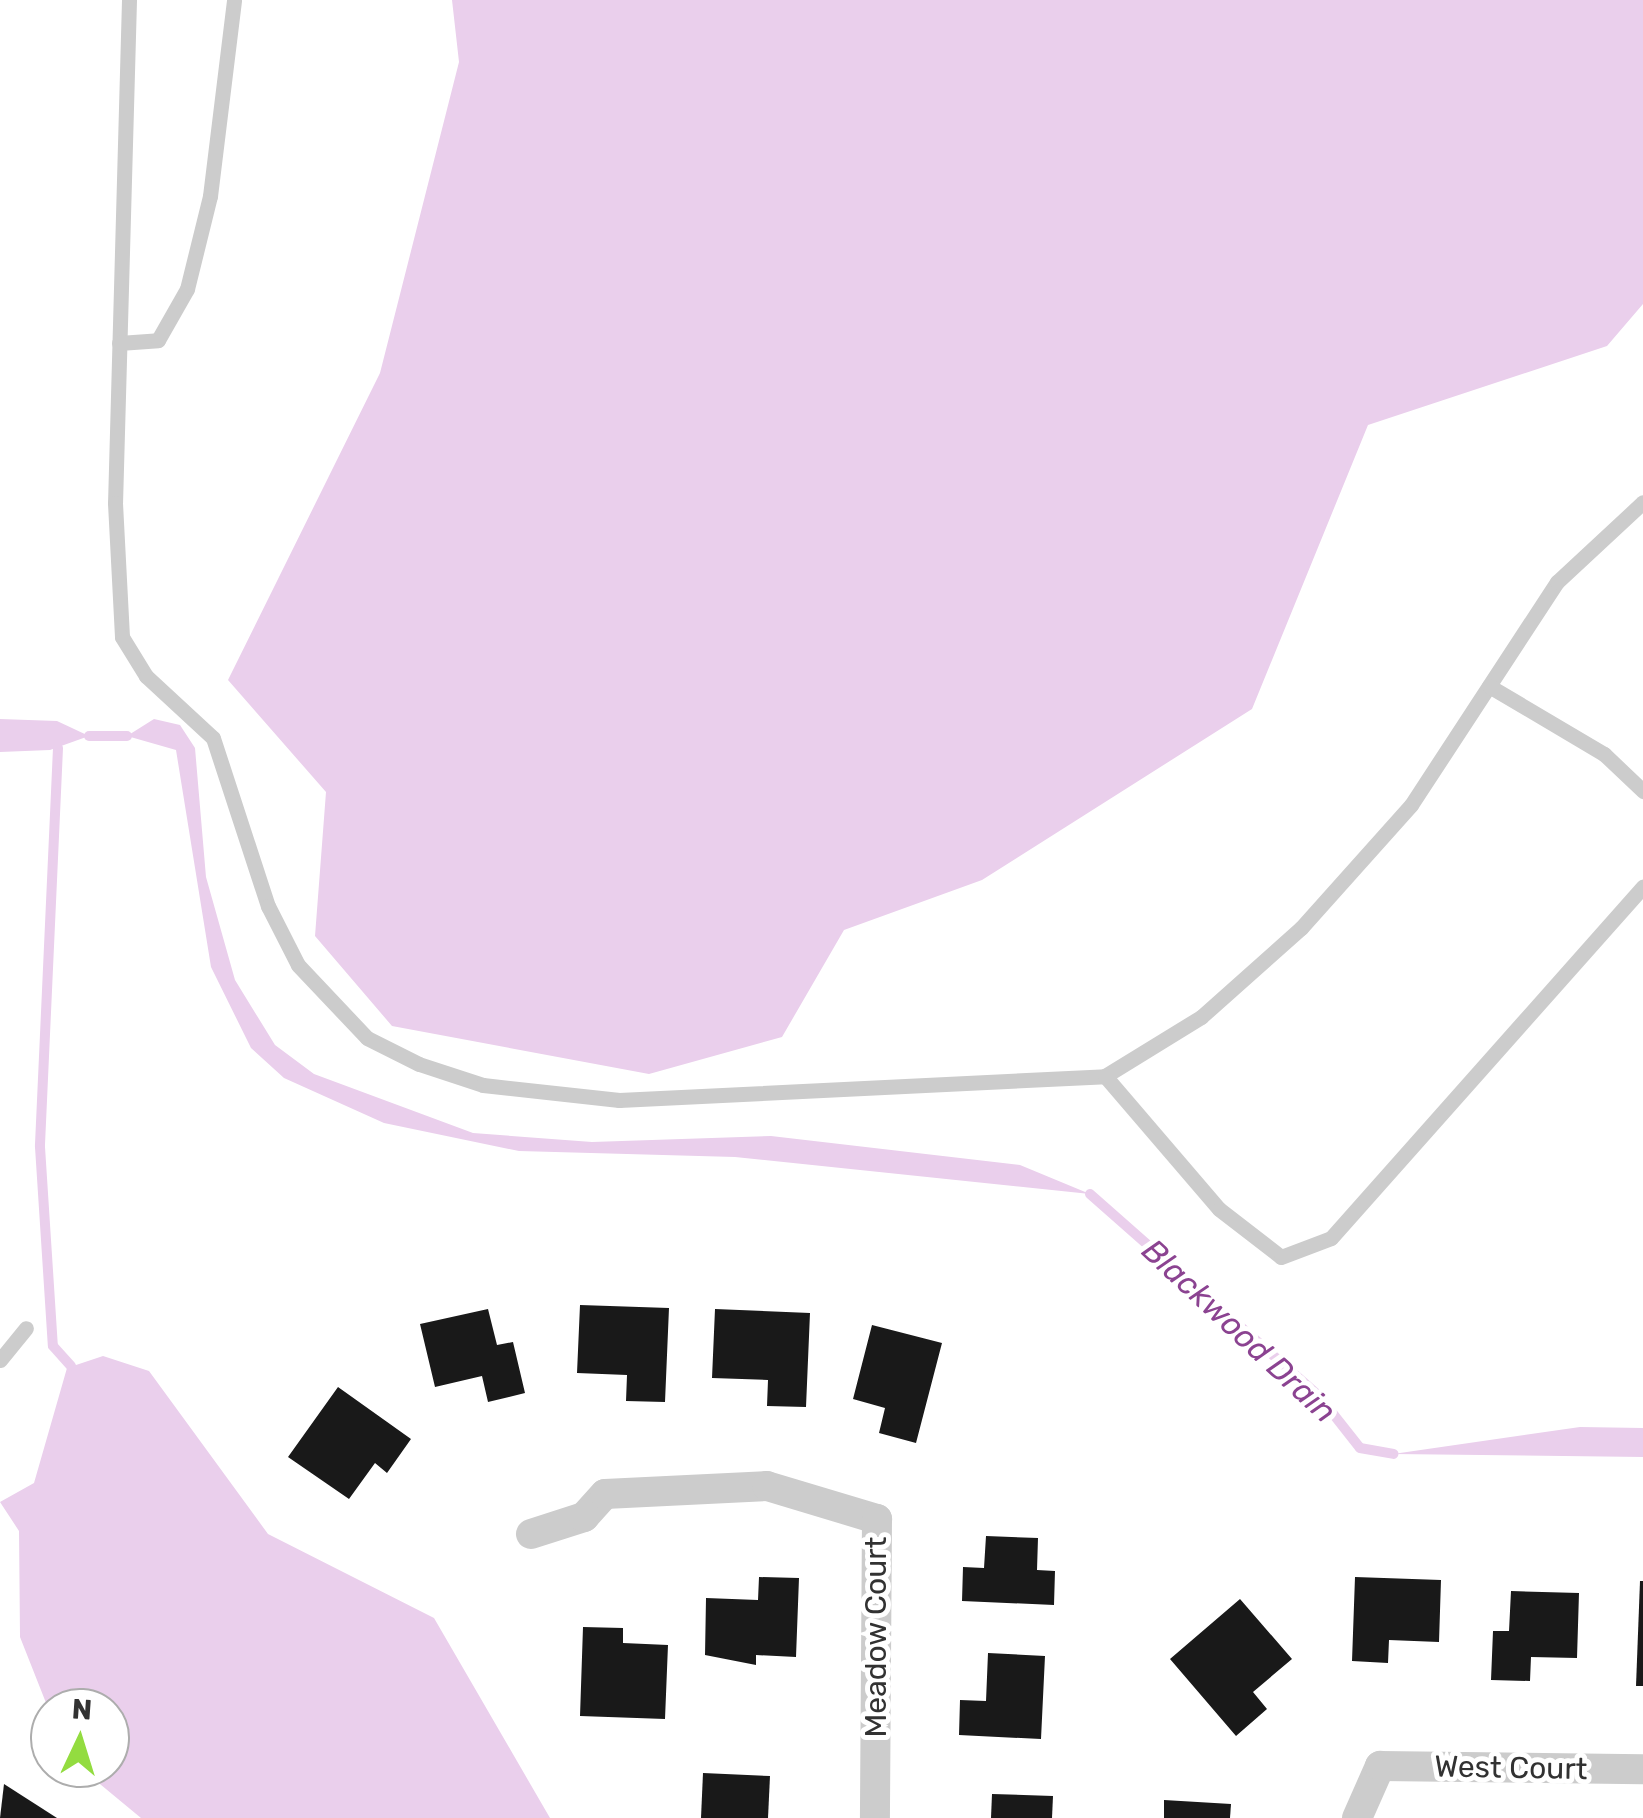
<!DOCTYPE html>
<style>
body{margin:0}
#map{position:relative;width:1643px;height:1818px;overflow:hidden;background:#fff;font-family:Rubik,sans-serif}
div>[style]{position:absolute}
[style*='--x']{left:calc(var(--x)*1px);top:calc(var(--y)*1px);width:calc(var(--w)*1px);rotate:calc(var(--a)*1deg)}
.water>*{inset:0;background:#eacfec}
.stream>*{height:10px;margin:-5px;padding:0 5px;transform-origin:5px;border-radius:5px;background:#eacfec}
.building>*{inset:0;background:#191919}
.lane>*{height:15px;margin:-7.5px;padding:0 7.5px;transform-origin:7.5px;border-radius:7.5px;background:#ccc}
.street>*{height:30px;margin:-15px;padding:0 15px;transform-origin:15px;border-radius:15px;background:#ccc}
span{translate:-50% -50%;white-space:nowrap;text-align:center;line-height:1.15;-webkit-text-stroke:10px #fff;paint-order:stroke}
.street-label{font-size:30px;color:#323232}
.water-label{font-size:32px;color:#8b4391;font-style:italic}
.north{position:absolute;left:30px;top:1688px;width:100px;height:100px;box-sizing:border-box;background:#fff;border:2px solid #adadad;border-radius:50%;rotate:4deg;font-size:28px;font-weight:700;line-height:40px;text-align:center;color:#323232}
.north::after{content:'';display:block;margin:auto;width:35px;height:45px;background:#93dc40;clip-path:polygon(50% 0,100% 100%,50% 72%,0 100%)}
</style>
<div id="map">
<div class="water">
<i style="clip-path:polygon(452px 0,1643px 0,1643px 304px,1607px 346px,1368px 425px,1252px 709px,982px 880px,844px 930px,782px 1037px,649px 1074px,392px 1026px,315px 936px,326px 792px,228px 680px,380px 373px,459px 62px)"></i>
<i style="clip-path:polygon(0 719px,57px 721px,89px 736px,50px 750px,0 752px)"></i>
<i style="clip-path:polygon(154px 719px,180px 725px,195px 748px,206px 877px,235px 980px,275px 1045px,314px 1074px,473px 1133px,592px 1142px,771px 1136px,1020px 1165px,1090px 1194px,735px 1157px,519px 1151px,384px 1123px,284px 1078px,251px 1048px,211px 967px,176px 750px,127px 736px)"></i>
<i style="clip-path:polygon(103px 1356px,149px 1371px,268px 1534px,434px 1618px,550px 1818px,141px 1818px,83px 1770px,110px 1768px,110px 1708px,50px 1713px,20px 1637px,19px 1531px,0 1502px,34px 1483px,67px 1368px)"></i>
<i style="clip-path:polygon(1580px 1427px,1643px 1428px,1643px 1457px,1393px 1454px)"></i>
</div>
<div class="stream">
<i style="--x:89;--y:736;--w:38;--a:0"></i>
<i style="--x:58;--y:748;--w:399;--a:92.6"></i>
<i style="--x:40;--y:1147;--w:199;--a:86.3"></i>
<i style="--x:53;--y:1346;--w:27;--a:48"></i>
<i style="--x:1090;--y:1194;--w:305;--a:41.4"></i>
<i style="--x:1319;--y:1396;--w:66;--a:51.7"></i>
<i style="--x:1360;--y:1448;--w:34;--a:10"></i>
</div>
<div class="building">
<i style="clip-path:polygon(580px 1305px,669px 1308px,665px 1402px,626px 1401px,627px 1375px,577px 1373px)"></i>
<i style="clip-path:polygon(488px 1309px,497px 1345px,513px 1342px,525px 1393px,488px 1402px,482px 1376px,435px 1387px,420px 1324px)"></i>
<i style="clip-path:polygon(715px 1309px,810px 1313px,806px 1407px,767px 1406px,768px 1380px,712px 1378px)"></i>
<i style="clip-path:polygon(872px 1325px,942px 1343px,916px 1443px,879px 1433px,885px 1408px,853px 1399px)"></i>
<i style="clip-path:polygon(338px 1387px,411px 1439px,387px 1473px,375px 1463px,349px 1499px,288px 1457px)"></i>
<i style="clip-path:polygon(986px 1536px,1038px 1538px,1037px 1570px,1055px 1571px,1054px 1605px,962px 1601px,963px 1567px,984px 1568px)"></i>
<i style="clip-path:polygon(759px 1577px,799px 1578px,796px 1657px,756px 1655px,756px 1665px,705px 1655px,706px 1598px,758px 1600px)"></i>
<i style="clip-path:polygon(1355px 1577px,1441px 1580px,1439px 1642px,1389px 1640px,1388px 1663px,1352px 1661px)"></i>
<i style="clip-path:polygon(1640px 1581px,1643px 1581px,1643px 1686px,1636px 1686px)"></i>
<i style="clip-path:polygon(1511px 1591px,1579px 1593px,1577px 1658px,1531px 1657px,1530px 1681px,1491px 1680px,1493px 1631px,1509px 1631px)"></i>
<i style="clip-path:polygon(1240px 1599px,1292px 1659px,1253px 1692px,1267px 1709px,1236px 1736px,1170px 1659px)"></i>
<i style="clip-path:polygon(583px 1627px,623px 1628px,623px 1643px,668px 1645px,665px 1719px,580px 1716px)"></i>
<i style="clip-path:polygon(988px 1653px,1045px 1656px,1041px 1739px,959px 1735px,960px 1700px,986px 1701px)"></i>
<i style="clip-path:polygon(703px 1773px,770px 1776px,768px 1818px,701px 1818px)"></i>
<i style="clip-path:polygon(4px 1784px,57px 1818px,0 1818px)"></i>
<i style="clip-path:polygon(992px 1794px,1053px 1796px,1052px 1818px,991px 1818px)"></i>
<i style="clip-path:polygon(1164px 1800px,1231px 1804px,1230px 1818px,1164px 1818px)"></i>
</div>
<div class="lane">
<i style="--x:129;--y:0;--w:503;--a:91.59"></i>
<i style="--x:115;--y:503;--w:134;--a:87"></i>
<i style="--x:122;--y:637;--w:46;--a:58.4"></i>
<i style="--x:146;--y:676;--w:91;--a:42.8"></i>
<i style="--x:213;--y:738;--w:177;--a:71.9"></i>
<i style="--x:268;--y:906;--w:66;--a:63"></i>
<i style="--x:298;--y:965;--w:100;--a:46.6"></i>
<i style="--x:367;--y:1038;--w:58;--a:26.6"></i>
<i style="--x:419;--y:1064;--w:67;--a:18.2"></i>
<i style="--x:483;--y:1085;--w:137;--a:6.3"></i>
<i style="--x:619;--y:1100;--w:487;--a:-2.8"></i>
<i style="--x:1105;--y:1076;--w:113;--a:-31.6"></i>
<i style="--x:1201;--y:1017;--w:134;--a:-41.7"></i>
<i style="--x:1301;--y:928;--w:165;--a:-48.2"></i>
<i style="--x:1411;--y:805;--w:267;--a:-56.8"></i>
<i style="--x:1557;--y:582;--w:117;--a:-42.9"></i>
<i style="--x:119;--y:343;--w:39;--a:-4"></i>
<i style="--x:158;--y:340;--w:59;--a:-60.4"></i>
<i style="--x:187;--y:289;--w:96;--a:-76.1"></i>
<i style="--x:210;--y:196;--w:197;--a:-83"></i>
<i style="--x:1489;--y:686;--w:134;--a:30.6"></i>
<i style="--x:1604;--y:754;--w:54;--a:43.5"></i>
<i style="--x:1105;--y:1076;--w:175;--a:49.4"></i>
<i style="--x:1219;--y:1209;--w:78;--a:37.7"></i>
<i style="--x:1281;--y:1257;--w:53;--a:-20.8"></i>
<i style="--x:1331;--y:1238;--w:470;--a:-48.4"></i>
<i style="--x:0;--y:1360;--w:41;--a:-50.9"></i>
</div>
<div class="street">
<i style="--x:531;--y:1534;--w:56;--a:-17.8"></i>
<i style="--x:584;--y:1517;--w:31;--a:-48"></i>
<i style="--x:605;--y:1494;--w:162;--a:-2.8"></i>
<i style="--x:767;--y:1486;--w:115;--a:16.7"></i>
<i style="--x:877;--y:1519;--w:299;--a:90.4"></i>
<i style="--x:1357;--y:1818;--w:57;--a:-66.1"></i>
<i style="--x:1380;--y:1766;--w:263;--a:0.7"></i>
</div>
<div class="street-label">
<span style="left:876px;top:1637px;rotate:-90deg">Meadow Court</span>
<span style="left:1511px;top:1768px;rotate:1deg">West Court</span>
</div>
<div class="water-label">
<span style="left:1239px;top:1331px;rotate:43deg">Blackwood Drain</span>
</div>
<div class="north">N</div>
</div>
